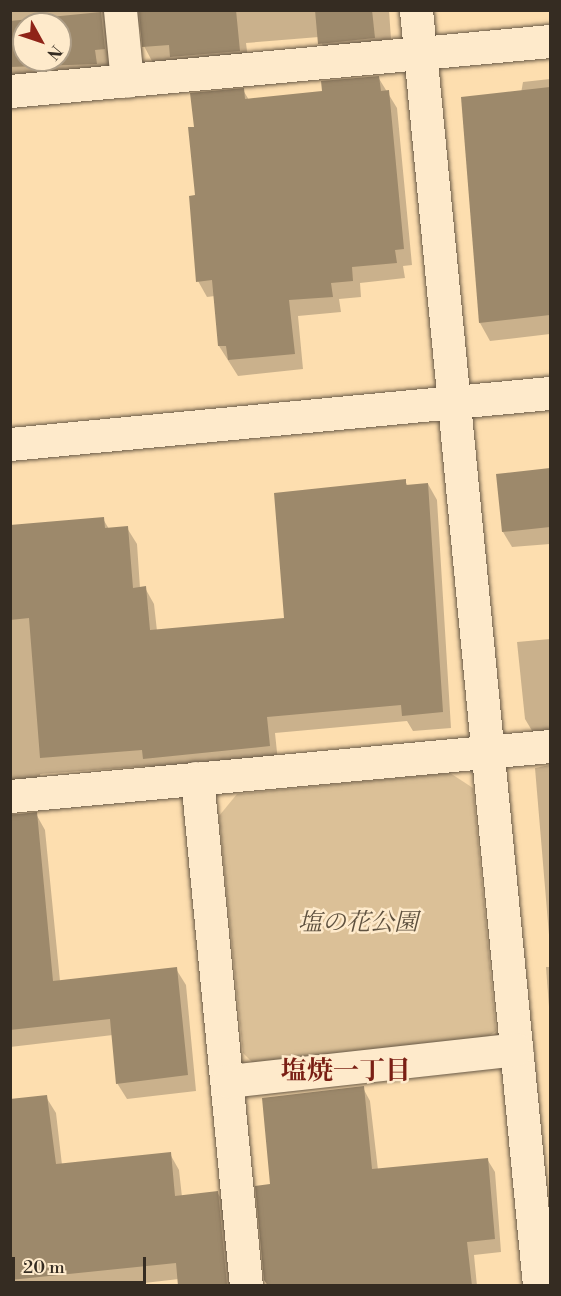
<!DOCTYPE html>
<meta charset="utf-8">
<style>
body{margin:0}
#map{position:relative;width:561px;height:1296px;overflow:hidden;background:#fddeaf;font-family:"Libre Bodoni","Noto Serif JP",serif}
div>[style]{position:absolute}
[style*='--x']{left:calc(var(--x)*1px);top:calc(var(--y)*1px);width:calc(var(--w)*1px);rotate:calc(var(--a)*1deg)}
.green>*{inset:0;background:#dbc097}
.shadow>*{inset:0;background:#0003}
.building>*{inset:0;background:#9d896b}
.roads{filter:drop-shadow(0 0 2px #675845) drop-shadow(0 0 2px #675845)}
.minor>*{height:33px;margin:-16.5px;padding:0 16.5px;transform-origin:16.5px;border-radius:16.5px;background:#feeacb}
span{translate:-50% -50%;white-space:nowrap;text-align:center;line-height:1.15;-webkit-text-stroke:5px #feeacb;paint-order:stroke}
.park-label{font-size:24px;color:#5e513f;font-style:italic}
.neighbourhood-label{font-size:26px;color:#7a1f14;font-weight:700}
.frame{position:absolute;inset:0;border:12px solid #352c22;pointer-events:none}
.north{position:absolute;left:12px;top:12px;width:60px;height:60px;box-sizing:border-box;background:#feeacb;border:2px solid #ae9e87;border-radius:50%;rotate:130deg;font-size:16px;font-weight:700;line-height:24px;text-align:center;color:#352c22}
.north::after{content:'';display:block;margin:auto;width:21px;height:27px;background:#8f2418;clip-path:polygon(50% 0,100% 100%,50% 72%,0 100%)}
.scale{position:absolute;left:12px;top:1257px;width:134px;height:27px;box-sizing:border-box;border:3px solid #352c22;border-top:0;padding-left:8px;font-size:18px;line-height:21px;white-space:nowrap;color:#352c22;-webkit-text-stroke:4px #feeacb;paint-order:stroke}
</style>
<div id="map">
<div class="green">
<i style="clip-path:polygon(450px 773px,473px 788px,496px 1031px,477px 1044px,256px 1066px,243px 1053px,219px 816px,237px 794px)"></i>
</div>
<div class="shadow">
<i style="clip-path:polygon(evenodd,10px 10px,124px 10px,114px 66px,10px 89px,10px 10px,24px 24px,60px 24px,60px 60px,24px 60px,24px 24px)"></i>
<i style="clip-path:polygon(135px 10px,389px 10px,391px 39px,382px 40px,383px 55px,329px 60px,319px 37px,246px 43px,249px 67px,153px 63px,144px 46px)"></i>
<i style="clip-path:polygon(378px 77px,397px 108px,412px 265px,403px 266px,405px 278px,360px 283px,361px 297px,339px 299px,341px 312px,298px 316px,303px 369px,238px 376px,219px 346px,215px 296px,207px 297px,198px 281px,196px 128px,243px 90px,249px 100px,323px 92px)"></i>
<i style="clip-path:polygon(550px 79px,550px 334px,490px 341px,480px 323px,523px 82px)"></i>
<i style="clip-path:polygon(550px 470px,550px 544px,512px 547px,503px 532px,498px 475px)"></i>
<i style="clip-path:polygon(405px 481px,408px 486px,428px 484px,437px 500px,451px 728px,413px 731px,407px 721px,275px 733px,278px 762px,154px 774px,149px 766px,40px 774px,42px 791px,10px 798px,10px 527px,103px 519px,109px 529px,127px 528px,137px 544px,140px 588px,145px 588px,154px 604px,157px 631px,286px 619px)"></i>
<i style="clip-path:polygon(550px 639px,550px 745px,540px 744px,525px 719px,517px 642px)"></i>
<i style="clip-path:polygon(550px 765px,550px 947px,535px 768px)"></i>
<i style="clip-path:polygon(10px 814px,36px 814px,45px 830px,60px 981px,176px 969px,186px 985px,196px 1091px,127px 1099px,117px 1083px,113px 1035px,10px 1047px)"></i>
<i style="clip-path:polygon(546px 967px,550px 967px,550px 1020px)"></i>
<i style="clip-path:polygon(363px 1088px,370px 1101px,378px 1170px,487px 1159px,495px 1172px,501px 1252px,474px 1255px,477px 1286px,269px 1286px,272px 1185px)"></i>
<i style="clip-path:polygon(46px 1097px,56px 1113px,62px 1165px,170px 1154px,179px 1170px,182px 1197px,217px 1192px,227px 1208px,234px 1286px,180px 1286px,179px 1279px,118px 1286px,10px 1286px,10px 1101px)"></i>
</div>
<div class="building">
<i style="clip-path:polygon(139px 10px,236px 10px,240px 51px,170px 57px,169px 45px,142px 47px)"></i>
<i style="clip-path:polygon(315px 10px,372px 10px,375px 38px,318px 44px)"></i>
<i style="clip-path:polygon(evenodd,101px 12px,105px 49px,95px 50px,97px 64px,10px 67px,10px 21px,101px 12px,24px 24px,60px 24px,60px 60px,24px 60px,24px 24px)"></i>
<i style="clip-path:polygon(379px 76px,381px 91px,389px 90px,404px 249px,395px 250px,397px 263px,352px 267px,353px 281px,331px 283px,333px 297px,289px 300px,295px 354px,228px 360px,226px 346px,218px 346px,212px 280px,196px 282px,189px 196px,195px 195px,188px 127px,194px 127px,190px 93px,244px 88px,245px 99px,322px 91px,321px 81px)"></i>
<i style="clip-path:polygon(550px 87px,550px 315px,479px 323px,461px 97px)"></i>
<i style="clip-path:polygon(550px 468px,550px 527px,502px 532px,496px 474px)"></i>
<i style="clip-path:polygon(406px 479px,406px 485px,428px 483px,443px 712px,402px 716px,401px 705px,267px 717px,270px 746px,143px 759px,142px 750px,40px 758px,29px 618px,10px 620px,10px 525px,104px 517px,105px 528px,128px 526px,133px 588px,146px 586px,150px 630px,284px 618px,274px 493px)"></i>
<i style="clip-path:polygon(37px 812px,53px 981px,177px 967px,188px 1075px,116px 1084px,110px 1019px,10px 1030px,10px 815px)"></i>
<i style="clip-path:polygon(364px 1086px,372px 1169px,488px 1158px,495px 1239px,467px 1242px,472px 1286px,268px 1286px,264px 1280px,255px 1186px,270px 1184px,262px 1098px)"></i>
<i style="clip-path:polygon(47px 1095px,56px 1164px,171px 1152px,175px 1196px,218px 1191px,227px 1285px,178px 1286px,176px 1263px,10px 1280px,10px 1099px)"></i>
</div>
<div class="roads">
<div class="minor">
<i style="--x:120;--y:10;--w:71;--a:84.4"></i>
<i style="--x:416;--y:10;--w:1282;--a:84.49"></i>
<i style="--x:10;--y:91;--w:542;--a:-5.29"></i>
<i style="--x:10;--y:444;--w:542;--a:-5.4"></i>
<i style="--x:197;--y:778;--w:510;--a:84.49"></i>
<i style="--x:10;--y:796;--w:542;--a:-5.29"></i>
<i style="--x:228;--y:1081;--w:290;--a:-6.3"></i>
</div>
</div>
<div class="park-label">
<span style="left:358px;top:924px">塩の花公園</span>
</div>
<div class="neighbourhood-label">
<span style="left:346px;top:1072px">塩焼一丁目</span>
</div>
<div class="frame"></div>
<div class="north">N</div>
<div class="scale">20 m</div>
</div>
